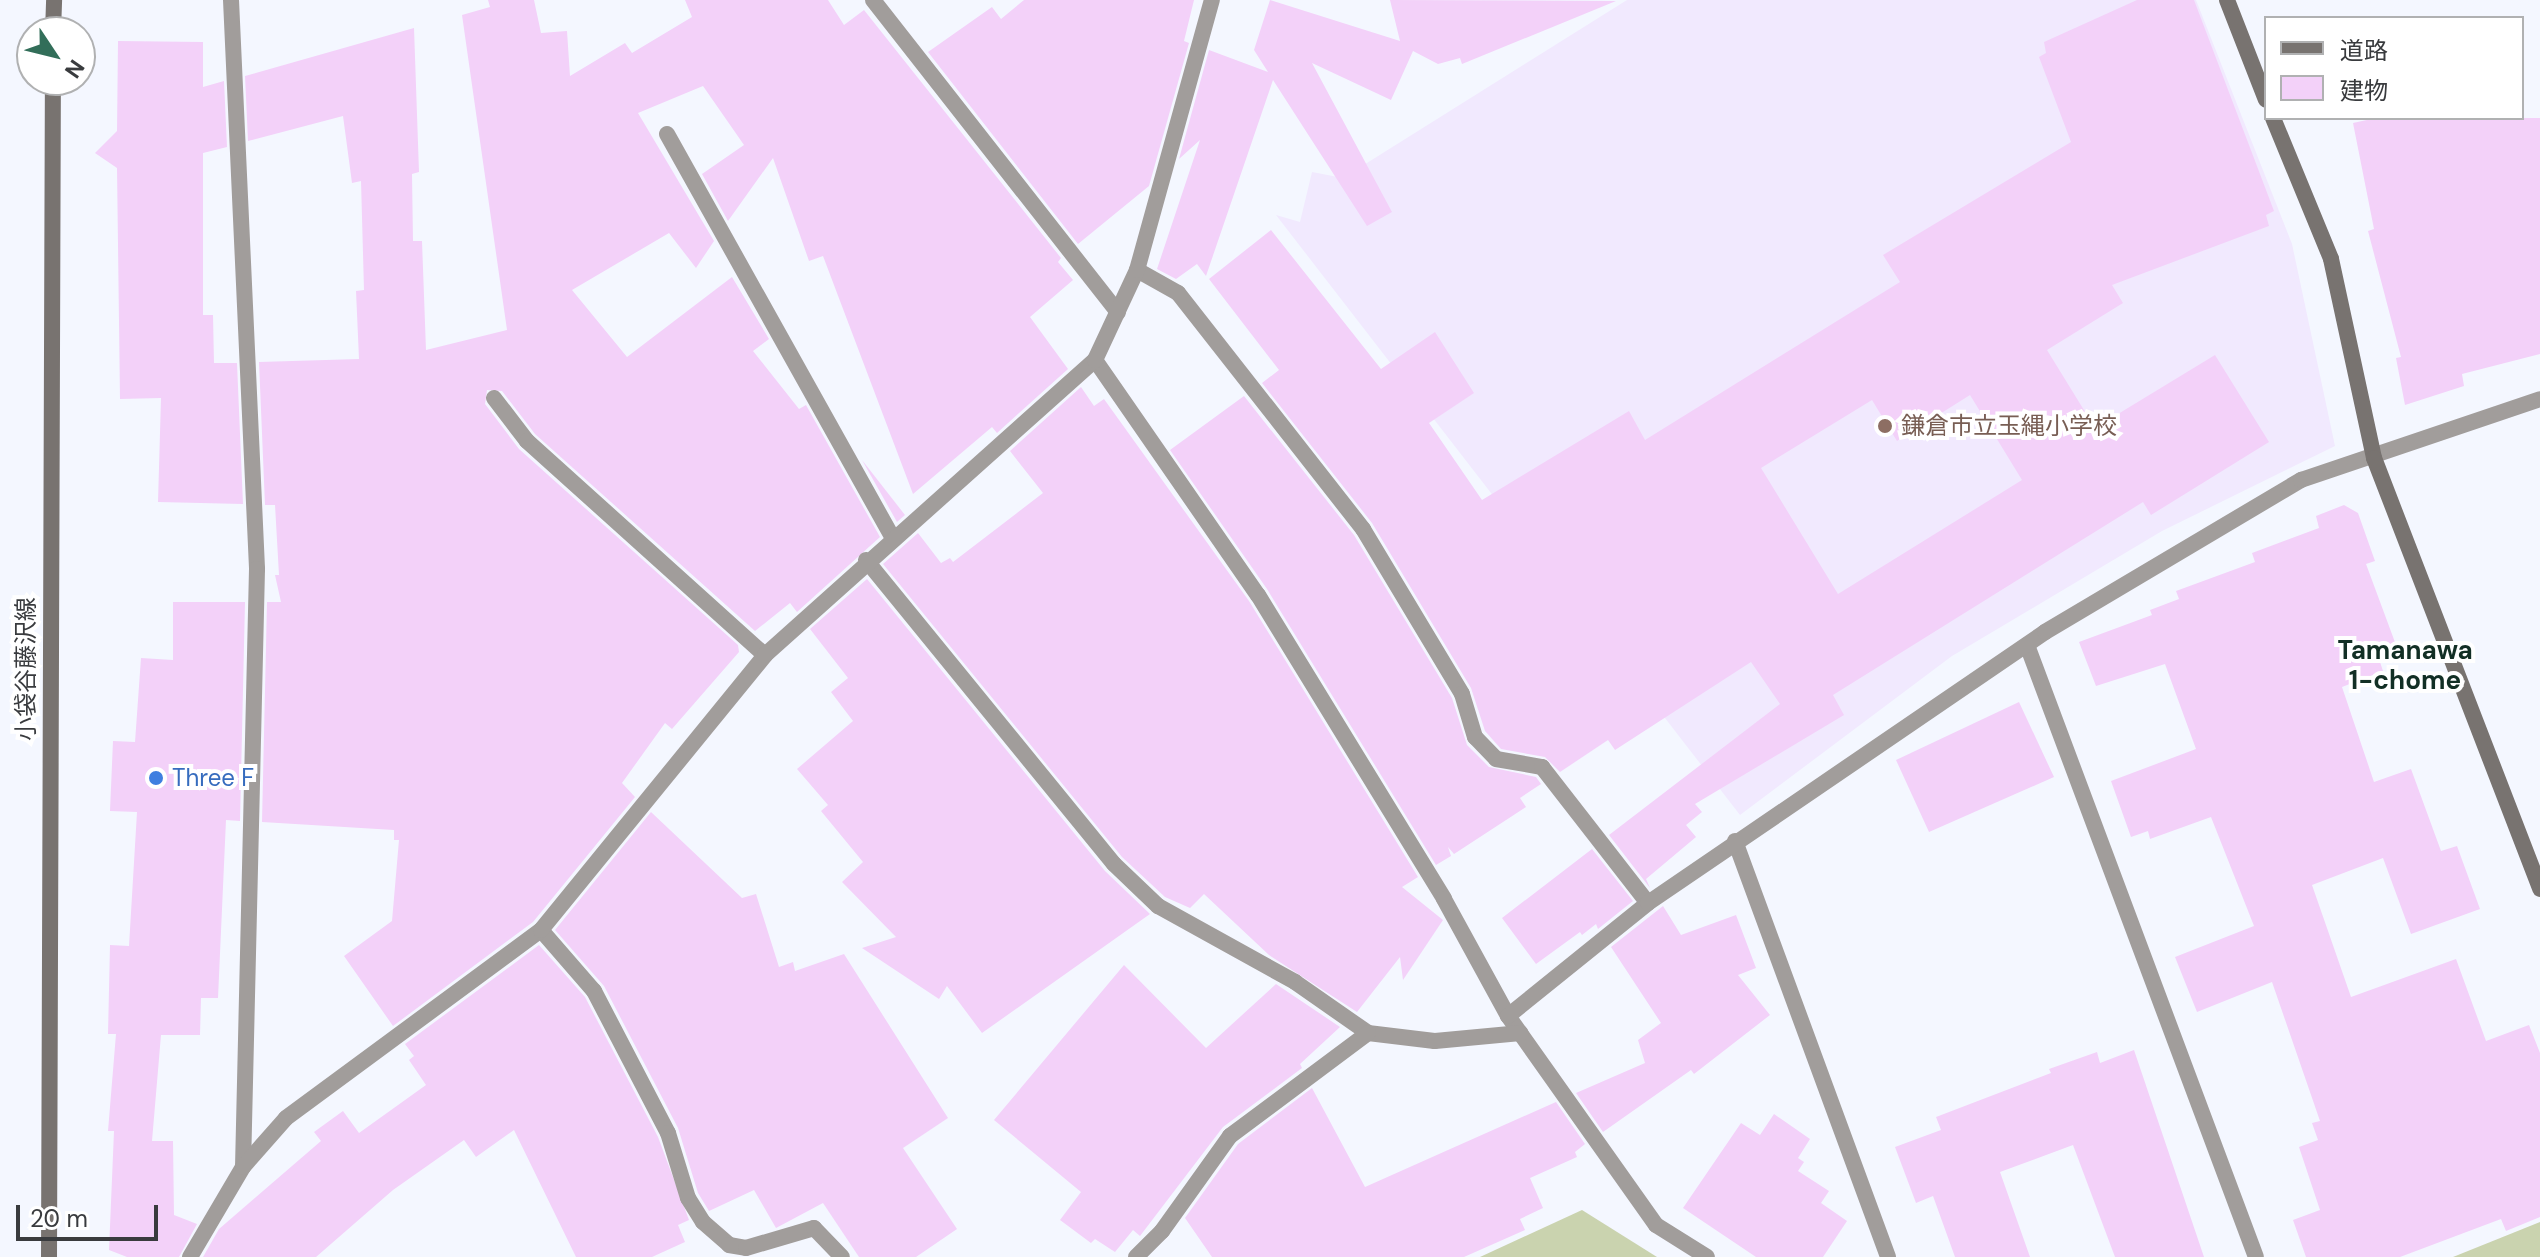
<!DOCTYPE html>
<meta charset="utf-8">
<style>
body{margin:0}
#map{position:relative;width:2540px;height:1257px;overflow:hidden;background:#f4f7ff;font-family:"DM Sans","Noto Sans JP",sans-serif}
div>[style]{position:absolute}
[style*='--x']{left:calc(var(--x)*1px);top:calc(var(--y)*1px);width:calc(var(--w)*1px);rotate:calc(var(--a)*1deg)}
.education>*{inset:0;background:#f1e9fe}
.green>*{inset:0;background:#cad3af}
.building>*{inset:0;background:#f3d1f9}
.lane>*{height:16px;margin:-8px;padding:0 8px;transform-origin:8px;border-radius:8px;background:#a19d9b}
.street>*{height:16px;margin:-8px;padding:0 8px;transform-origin:8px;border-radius:8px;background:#a19d9b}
.secondary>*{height:16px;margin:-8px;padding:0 8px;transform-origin:8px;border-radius:8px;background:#787370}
.dots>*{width:22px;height:22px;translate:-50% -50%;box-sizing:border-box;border:4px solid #fff;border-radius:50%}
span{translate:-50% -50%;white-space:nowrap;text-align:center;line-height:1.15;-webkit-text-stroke:8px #fff;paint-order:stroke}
.education-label{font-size:24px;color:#785e54}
.left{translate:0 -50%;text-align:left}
.street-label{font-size:24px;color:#393b3e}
.shop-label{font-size:24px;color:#366cbe}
.neighbourhood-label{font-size:26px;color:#122f25;font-weight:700}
.legend{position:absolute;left:2264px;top:16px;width:260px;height:104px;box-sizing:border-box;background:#fff;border:2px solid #b0b1b2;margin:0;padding:10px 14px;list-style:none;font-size:24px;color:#393b3e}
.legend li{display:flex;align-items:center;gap:16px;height:40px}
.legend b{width:40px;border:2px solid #b0b1b2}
.north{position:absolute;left:16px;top:16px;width:80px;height:80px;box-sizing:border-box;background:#fff;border:2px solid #b0b1b2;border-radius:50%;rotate:125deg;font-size:22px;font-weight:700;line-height:32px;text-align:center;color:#393b3e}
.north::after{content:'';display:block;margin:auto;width:28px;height:36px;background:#326e59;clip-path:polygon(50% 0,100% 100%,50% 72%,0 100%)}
.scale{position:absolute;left:16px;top:1205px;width:142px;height:36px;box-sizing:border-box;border:4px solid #393b3e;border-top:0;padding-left:10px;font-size:24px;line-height:28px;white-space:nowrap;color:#393b3e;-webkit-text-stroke:6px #fff;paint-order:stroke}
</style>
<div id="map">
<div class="education">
<i style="clip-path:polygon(1627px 0,2196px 0,2292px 244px,2335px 446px,2162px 531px,1952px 656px,1740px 815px,1276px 215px,1300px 222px,1312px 172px,1343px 178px)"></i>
</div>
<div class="green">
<i style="clip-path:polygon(1582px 1210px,1657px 1257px,1480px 1257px)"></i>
<i style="clip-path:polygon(2540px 1222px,2540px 1257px,2453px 1257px)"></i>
</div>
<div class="building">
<i style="clip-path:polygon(488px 0,534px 0,541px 33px,567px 31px,570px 76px,625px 43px,632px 53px,692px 17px,685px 0,828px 0,844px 25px,864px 10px,1061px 258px,1058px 262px,1073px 280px,1030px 317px,1068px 369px,997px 433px,992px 427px,913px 494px,823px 256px,809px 261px,773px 158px,728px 221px,702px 174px,744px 145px,703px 86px,638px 113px,714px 241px,696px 268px,669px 233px,572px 290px,627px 357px,732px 277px,769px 339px,753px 351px,799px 409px,806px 405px,880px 537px,797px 612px,790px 603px,755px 631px,535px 434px,502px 391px,487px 390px,485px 404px,519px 449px,738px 645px,739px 652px,672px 729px,665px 723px,622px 783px,635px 797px,533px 922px,393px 1026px,344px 956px,392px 921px,399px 840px,394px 840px,394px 830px,262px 822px,267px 602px,281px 602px,275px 575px,279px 575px,275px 505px,265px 505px,259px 362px,359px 359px,356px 291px,364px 290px,361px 181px,352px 183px,343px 116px,248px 141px,245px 76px,414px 28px,419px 172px,412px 174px,413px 241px,422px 241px,426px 350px,507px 330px,462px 15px,490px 7px)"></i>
<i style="clip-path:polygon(1024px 0,1194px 0,1184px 41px,1189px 43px,1149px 186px,1078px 244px,928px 52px,992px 7px,1001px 19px)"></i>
<i style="clip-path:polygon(1270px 0,1400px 41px,1390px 0,1616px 1px,1462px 64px,1460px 58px,1438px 64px,1413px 51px,1391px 100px,1312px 63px,1392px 212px,1367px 226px,1273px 80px,1206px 276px,1197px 264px,1176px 279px,1157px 269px,1200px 140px,1179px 159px,1209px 50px,1268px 72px,1254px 50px)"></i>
<i style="clip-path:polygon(evenodd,2137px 0,2194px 0,2274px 211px,2266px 215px,2269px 226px,2112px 285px,2123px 303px,2047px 350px,2095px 428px,2215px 355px,2269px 442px,2151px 515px,2143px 502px,1833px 695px,1844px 715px,1695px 804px,1702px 812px,1686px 825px,1696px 837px,1646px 879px,1650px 888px,1609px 835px,1780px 704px,1751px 662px,1615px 750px,1608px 740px,1560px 772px,1545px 757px,1501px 749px,1485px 731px,1471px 688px,1372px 523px,1262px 383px,1279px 370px,1209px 279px,1271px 230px,1381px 369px,1435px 332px,1474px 393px,1429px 423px,1482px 500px,1629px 411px,1645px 440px,1900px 282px,1883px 255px,2071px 142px,2039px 57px,2046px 53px,2044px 42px,2137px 0,1970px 395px,2022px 480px,1838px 594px,1761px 468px,1872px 400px,1897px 441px,1970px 395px)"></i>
<i style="clip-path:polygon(118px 41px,203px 42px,203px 87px,224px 81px,227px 147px,203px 153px,203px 315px,213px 315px,214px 363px,237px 363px,243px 504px,158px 502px,161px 398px,120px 399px,117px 168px,95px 153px,117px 131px)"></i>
<i style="clip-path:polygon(2376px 118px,2540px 118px,2540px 354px,2462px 374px,2464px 386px,2405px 405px,2396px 358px,2401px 357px,2368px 231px,2374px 229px,2353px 123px)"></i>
<i style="clip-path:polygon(1081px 387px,1094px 406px,1104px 399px,1249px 601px,1418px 877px,1402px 887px,1443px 920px,1403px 980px,1400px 957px,1357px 1012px,1269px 955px,1204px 894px,1190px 908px,1165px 897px,1122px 857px,883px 564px,918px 533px,941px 563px,950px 558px,953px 562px,1043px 493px,1010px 451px)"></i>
<i style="clip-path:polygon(1244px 396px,1354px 535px,1452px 698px,1467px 745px,1489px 767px,1536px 777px,1541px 784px,1520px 798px,1526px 807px,1454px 854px,1448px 847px,1451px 856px,1436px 865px,1267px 589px,1170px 450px)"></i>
<i style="clip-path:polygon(862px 460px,905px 515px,897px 522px)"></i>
<i style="clip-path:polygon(2344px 505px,2358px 513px,2375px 561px,2366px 564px,2396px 645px,2377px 653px,2383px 671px,2342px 687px,2374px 782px,2411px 769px,2441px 851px,2457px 846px,2480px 909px,2411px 934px,2383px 858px,2312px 885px,2351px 997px,2456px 959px,2486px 1041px,2529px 1025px,2540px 1053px,2540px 1217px,2506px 1231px,2501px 1219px,2400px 1257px,2306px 1257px,2293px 1220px,2320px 1210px,2299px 1147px,2318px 1140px,2312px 1123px,2320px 1121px,2272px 982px,2197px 1012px,2175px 957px,2254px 926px,2211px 817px,2150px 839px,2148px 831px,2131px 837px,2111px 781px,2196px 749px,2165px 664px,2096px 686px,2079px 642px,2152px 615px,2150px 610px,2179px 599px,2176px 591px,2255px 562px,2252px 553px,2319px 528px,2316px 516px)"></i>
<i style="clip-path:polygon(867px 579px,1105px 871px,1150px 914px,982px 1033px,947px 986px,939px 999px,862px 948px,896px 937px,842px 882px,863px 862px,821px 811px,828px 805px,797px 769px,853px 721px,831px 692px,848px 678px,810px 629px)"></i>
<i style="clip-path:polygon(173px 602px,245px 602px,240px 821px,226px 820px,218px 998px,201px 998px,200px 1035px,161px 1035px,152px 1141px,173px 1141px,174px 1215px,197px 1224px,179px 1257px,127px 1257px,109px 1250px,114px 1131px,108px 1131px,116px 1034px,108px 1034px,110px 945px,129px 946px,137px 812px,110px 811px,113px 741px,135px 742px,141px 658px,173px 660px)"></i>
<i style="clip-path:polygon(2019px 702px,2054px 777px,1929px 832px,1896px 760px)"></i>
<i style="clip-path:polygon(651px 812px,742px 898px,756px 894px,779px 967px,793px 962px,795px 971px,844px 954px,948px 1118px,903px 1148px,957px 1229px,916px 1257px,859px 1257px,823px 1203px,776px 1228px,754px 1190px,709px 1211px,698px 1193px,678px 1128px,604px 986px,555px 930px)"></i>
<i style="clip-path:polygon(1592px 849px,1633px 901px,1598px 929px,1596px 924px,1582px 935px,1580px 932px,1536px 964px,1502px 918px)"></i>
<i style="clip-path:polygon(1663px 906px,1681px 935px,1736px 915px,1756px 968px,1738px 975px,1770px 1015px,1694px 1074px,1691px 1070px,1603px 1132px,1576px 1093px,1645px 1063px,1638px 1040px,1661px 1023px,1611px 947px)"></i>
<i style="clip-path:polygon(539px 945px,585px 997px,658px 1137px,689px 1220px,678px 1225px,685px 1242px,652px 1257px,576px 1257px,514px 1130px,476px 1157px,464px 1140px,393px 1190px,316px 1257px,203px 1257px,219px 1229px,321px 1141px,314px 1132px,343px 1111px,359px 1133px,426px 1085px,409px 1060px,414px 1056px,405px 1044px)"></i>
<i style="clip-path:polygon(1124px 965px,1206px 1048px,1276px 984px,1340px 1027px,1300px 1064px,1302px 1068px,1223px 1127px,1140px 1236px,1133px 1230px,1115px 1252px,1095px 1239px,1091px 1243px,1060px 1220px,1081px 1192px,994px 1120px)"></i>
<i style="clip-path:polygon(2134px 1050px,2204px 1257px,2115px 1257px,2073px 1145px,2000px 1172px,2030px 1257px,1955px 1257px,1933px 1196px,1916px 1203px,1895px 1147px,1941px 1130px,1936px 1117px,2051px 1073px,2049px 1069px,2097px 1052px,2100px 1063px)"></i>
<i style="clip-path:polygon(1312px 1088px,1365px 1187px,1556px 1102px,1585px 1144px,1575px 1152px,1577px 1157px,1530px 1178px,1543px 1208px,1520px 1219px,1525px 1230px,1464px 1257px,1212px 1257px,1185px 1218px,1238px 1144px)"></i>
<i style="clip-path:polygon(1774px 1114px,1810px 1139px,1798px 1158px,1804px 1162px,1798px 1171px,1829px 1191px,1821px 1203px,1847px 1221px,1823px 1257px,1756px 1257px,1683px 1208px,1741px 1123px,1760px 1135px)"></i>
</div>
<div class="lane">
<i style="--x:873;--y:0;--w:397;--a:51.9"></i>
<i style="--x:667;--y:134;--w:461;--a:60.8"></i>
<i style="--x:494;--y:398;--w:54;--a:52.5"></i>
<i style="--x:527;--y:441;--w:320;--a:42"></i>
<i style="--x:541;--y:930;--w:81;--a:49"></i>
<i style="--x:594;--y:991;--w:160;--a:62.5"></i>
<i style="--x:668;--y:1133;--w:68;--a:72.9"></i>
<i style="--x:688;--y:1198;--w:28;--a:58"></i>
<i style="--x:703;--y:1222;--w:35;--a:41"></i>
<i style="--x:729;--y:1245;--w:17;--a:10"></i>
<i style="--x:746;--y:1248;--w:71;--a:-16.4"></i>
<i style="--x:814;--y:1228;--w:40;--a:46"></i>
</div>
<div class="street">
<i style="--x:231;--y:0;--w:570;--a:87.38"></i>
<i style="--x:257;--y:569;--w:598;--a:91.34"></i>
<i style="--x:1137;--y:270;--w:47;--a:29.3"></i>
<i style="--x:1178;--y:293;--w:300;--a:51.9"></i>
<i style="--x:1363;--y:529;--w:192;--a:59"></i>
<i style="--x:1462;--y:694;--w:45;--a:73.2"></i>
<i style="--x:1475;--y:737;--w:30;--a:46"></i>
<i style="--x:1496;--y:759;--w:47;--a:9.9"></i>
<i style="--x:1542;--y:767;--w:172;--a:52.1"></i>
<i style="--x:1095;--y:360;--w:286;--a:55.3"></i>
<i style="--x:1258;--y:595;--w:356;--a:58.5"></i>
<i style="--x:1444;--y:899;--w:133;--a:61.3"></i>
<i style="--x:1508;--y:1016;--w:256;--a:54.7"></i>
<i style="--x:1656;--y:1225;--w:60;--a:32.1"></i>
<i style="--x:866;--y:560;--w:392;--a:50.8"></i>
<i style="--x:1114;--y:864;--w:61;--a:43.7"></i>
<i style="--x:1158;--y:906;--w:157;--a:29"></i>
<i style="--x:1295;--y:982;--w:89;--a:34.9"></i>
<i style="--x:1368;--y:1033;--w:67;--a:6.8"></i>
<i style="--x:1435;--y:1041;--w:86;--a:-5.3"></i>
<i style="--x:2027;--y:645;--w:653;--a:69.49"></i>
<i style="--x:1735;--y:841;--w:443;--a:69.8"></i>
<i style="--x:1508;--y:1016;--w:180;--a:-38.9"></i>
<i style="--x:1648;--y:903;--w:481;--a:-34.3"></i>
<i style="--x:2045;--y:632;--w:298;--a:-30.7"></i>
<i style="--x:2301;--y:480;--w:252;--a:-18.7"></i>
<i style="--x:190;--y:1257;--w:104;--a:-59.5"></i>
<i style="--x:243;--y:1167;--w:65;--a:-48.7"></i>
<i style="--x:286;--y:1118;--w:317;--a:-36.4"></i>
<i style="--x:541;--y:930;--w:355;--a:-50.8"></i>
<i style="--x:765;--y:655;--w:443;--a:-41.8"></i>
<i style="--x:1095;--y:360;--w:99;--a:-65"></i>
<i style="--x:1137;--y:270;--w:280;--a:-74.5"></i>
<i style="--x:1136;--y:1257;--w:37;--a:-45"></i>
<i style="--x:1162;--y:1231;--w:117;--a:-54.4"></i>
<i style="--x:1230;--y:1136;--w:172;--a:-36.7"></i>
</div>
<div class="secondary">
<i style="--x:2227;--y:0;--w:107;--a:68.7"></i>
<i style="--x:53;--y:32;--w:32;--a:-88"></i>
<i style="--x:2273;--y:118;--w:152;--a:67.6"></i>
<i style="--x:2331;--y:259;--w:204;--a:77.8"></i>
<i style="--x:2374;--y:458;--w:462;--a:68.9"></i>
<i style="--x:49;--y:1257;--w:1177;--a:-89.81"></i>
</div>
<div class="dots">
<i style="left:1885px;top:426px;background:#8d6e63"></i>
<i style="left:156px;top:778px;background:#3f7fe0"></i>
</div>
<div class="education-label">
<span class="left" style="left:1901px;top:426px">鎌倉市立玉縄小学校</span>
</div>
<div class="street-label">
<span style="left:26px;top:669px;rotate:-90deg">小袋谷藤沢線</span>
</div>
<div class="shop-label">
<span class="left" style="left:172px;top:778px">Three F</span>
</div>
<div class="neighbourhood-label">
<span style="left:2405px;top:666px">Tamanawa<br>1-chome</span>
</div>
<ul class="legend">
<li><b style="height:10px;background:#787370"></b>道路</li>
<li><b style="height:22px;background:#f3d1f9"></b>建物</li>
</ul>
<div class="north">N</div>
<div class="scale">20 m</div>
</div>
